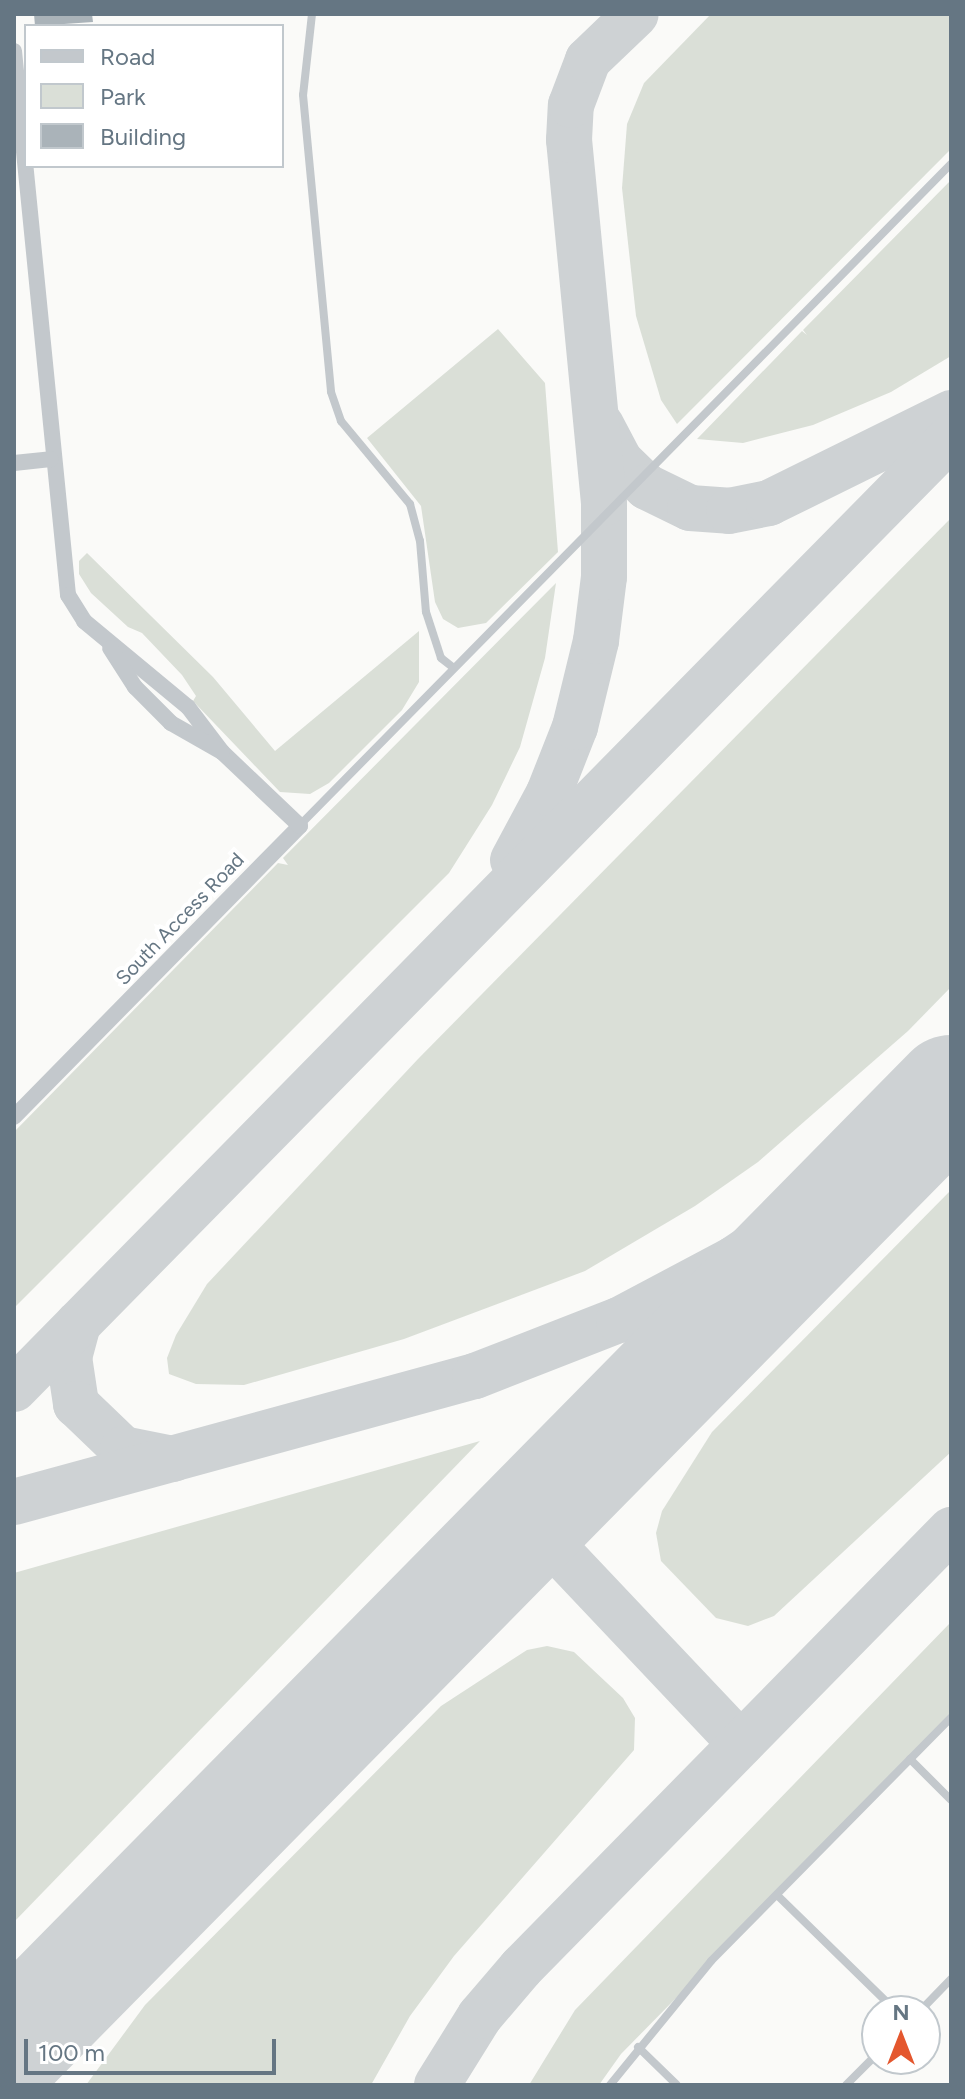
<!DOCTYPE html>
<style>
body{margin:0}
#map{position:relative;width:965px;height:2099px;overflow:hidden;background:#fafaf8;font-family:Figtree,sans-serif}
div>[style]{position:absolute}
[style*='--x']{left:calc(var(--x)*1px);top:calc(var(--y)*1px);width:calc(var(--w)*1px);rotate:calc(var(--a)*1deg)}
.green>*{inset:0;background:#dadfd7}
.taxiway>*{height:46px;margin:-23px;padding:0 23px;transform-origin:23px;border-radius:23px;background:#ced2d4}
.runway>*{height:114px;margin:-57px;padding:0 57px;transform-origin:57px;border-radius:57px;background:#ced2d4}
.building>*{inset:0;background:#aab3b9}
.lane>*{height:8px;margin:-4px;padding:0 4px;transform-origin:4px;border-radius:4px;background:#c3c8cc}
.street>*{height:16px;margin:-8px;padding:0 8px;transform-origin:8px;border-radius:8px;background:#c3c8cc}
span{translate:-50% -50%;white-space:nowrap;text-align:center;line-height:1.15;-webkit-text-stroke:8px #fff;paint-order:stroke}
.street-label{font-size:20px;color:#657683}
.frame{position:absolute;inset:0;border:16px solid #657683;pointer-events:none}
.legend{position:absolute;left:24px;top:24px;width:260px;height:144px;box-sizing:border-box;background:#fff;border:2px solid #c1c8cd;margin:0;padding:10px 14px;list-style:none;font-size:24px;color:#657683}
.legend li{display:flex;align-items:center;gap:16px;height:40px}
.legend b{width:40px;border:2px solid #c1c8cd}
.north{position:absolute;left:861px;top:1995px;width:80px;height:80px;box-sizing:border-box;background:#fff;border:2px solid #c1c8cd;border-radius:50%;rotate:0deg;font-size:22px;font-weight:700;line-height:32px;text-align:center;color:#657683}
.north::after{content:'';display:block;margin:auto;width:28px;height:36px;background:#e4572e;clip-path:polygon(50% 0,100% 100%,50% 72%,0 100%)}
.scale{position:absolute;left:24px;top:2039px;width:252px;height:36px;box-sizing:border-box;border:4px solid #657683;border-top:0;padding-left:10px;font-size:24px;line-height:28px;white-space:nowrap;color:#657683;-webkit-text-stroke:6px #fff;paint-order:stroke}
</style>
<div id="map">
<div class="green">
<i style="clip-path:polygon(711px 14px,951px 14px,951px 149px,677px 424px,661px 400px,636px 316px,622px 188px,627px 124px,644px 83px)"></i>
<i style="clip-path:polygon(951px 180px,951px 356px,891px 392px,813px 425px,743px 443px,697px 439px,802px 331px,807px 335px,803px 330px)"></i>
<i style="clip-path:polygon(498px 329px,545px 383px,558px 552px,486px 623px,458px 628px,443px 619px,435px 602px,421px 506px,367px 438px)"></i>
<i style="clip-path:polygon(951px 518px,951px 987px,908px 1031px,758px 1162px,695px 1206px,585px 1271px,404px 1339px,244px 1385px,196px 1384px,169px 1374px,167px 1358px,176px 1335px,207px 1284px,418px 1059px)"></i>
<i style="clip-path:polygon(87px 553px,213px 677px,275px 751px,419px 631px,419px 682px,402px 710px,329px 783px,310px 794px,280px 792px,193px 701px,196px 696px,182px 675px,142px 633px,128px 627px,91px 593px,79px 574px,79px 561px)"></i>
<i style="clip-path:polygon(556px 583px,545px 658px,520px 747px,492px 805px,449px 873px,14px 1308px,14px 1132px,278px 863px,288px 865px,283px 858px)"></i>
<i style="clip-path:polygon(951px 1190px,951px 1452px,774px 1616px,748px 1626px,716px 1618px,661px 1561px,656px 1533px,662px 1511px,712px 1432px)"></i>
<i style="clip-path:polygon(480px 1441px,14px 1922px,14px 1573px)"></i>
<i style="clip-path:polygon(951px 1622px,951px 1718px,621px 2054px,599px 2085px,529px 2085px,575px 2010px)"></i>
<i style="clip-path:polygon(547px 1646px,574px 1652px,623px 1698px,635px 1718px,634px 1750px,454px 1956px,410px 2016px,371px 2085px,86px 2085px,145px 2005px,441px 1706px,527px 1650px)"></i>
</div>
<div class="taxiway">
<i style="--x:601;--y:425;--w:41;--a:62.2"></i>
<i style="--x:620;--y:461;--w:37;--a:44"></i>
<i style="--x:647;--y:487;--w:48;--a:26"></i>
<i style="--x:690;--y:508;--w:39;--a:4"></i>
<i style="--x:729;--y:511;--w:41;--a:-11.3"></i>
<i style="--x:769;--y:503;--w:203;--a:-26.3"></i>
<i style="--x:513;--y:860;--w:76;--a:-61.8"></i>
<i style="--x:549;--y:793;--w:71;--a:-68.5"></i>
<i style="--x:575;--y:727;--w:89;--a:-76.3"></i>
<i style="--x:596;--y:641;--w:64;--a:-82.9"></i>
<i style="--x:604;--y:577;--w:74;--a:-90"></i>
<i style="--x:604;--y:503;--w:365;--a:-95.5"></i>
<i style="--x:569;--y:140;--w:35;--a:-87"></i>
<i style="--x:571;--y:105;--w:48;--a:-69.3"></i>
<i style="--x:588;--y:60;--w:66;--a:-43.8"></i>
<i style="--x:78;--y:1324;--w:34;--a:105"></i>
<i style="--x:69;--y:1357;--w:48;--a:81.5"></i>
<i style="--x:76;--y:1404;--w:65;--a:43.8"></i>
<i style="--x:123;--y:1449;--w:51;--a:11.3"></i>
<i style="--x:14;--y:1389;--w:1336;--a:-45.45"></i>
<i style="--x:14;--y:1502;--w:478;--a:-15.3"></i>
<i style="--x:475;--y:1376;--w:155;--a:-21.3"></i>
<i style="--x:619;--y:1320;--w:130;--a:-27.9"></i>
<i style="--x:734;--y:1259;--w:83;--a:-33.7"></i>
<i style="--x:803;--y:1213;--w:89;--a:-37.3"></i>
<i style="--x:874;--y:1159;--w:107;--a:-43.9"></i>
<i style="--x:529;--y:1520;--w:308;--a:46.6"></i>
<i style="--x:437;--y:2085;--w:81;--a:-58.1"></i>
<i style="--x:480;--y:2016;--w:63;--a:-49.5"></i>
<i style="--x:521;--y:1968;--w:614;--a:-45.53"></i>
</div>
<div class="runway">
<i style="--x:14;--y:2043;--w:1335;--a:-45.42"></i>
</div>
<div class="building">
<i style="clip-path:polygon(34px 14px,92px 14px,93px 22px,35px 26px)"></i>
</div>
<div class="lane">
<i style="--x:312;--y:14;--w:81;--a:96.3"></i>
<i style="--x:303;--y:95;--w:298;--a:84.6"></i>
<i style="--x:331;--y:392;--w:31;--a:71"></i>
<i style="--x:341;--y:421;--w:108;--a:50.3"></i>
<i style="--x:410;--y:504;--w:38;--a:75"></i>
<i style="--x:420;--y:541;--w:71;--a:85.2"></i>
<i style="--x:426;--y:612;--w:48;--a:71.9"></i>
<i style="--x:441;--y:658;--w:16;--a:38"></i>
<i style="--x:300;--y:825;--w:928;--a:-45.44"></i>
<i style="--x:910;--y:1759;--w:58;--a:45"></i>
<i style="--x:777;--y:1895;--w:166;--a:44.3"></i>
<i style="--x:920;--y:2011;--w:45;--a:-45.9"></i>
<i style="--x:638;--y:2047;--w:54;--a:44.3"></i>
<i style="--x:610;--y:2085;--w:160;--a:-50.8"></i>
<i style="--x:711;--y:1961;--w:342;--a:-45.4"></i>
<i style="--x:846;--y:2085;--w:44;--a:-45"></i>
</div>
<div class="street">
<i style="--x:14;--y:51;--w:547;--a:84.33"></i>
<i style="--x:68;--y:595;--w:31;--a:58"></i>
<i style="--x:84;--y:621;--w:135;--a:39.6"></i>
<i style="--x:188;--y:707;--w:56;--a:52.9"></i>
<i style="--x:14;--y:463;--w:37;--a:-6"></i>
<i style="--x:14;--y:1117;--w:408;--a:-45.5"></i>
<i style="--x:300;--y:826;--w:108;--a:-136.5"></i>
<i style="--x:222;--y:752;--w:59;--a:-150.4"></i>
<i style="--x:171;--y:723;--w:51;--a:-135"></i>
<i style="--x:135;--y:687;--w:46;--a:-122.7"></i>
</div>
<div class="street-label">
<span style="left:180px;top:919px;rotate:-46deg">South Access Road</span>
</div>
<div class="frame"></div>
<ul class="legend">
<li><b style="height:10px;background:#c3c8cc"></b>Road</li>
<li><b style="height:22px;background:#dadfd7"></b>Park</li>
<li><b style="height:22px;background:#aab3b9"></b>Building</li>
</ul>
<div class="north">N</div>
<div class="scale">100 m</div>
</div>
